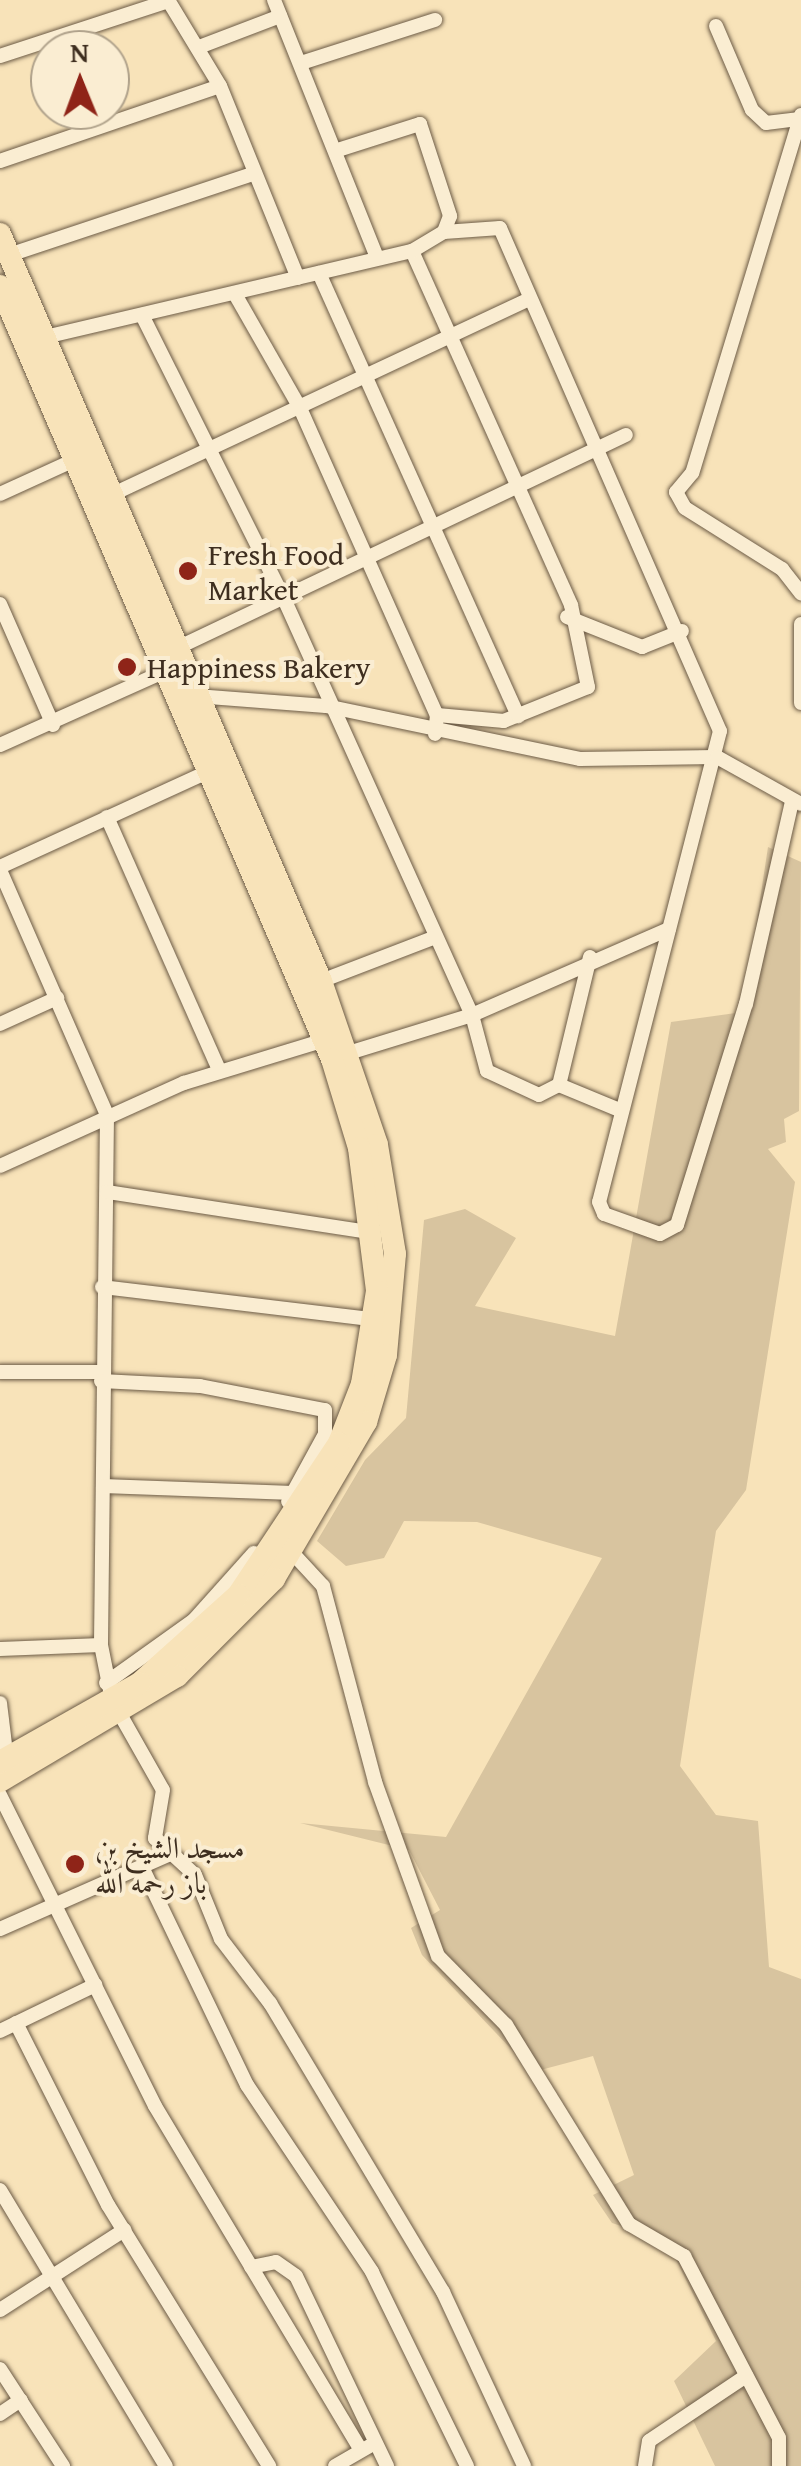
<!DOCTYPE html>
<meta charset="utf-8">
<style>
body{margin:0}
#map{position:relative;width:801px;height:2466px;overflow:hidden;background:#f8e3b9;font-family:"Gentium Book Plus",Amiri,serif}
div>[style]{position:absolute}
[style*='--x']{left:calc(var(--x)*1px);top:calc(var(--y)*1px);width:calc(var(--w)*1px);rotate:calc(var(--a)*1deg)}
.green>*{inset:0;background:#d8c49f}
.roads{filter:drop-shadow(0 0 2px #6c5b46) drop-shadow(0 0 2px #6c5b46)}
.minor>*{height:14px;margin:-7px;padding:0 7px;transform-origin:7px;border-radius:7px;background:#faedd2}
.primary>*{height:22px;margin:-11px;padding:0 11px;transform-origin:11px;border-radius:11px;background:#f8e3b9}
.dots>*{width:28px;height:28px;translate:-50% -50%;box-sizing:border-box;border:5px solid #faedd2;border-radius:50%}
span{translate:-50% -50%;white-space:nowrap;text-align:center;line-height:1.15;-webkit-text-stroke:8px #faedd2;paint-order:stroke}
.poi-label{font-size:30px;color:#3e2e1f}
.left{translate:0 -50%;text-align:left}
.north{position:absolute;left:30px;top:30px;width:100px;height:100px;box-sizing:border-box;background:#faedd2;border:2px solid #afa18a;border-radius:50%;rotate:359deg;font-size:28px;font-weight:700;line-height:40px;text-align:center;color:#3e2e1f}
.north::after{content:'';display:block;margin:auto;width:35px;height:45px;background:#8f2418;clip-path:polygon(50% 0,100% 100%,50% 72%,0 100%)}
</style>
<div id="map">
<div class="green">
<i style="clip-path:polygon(768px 847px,801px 862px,799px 1111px,784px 1119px,786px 1142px,768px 1149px,795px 1182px,746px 1490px,716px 1531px,680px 1766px,716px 1815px,758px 1821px,769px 1967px,801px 1979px,801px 2466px,715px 2466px,674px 2381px,716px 2341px,667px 2241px,612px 2223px,593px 2195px,634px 2175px,593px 2056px,533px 2072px,422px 1955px,411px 1928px,440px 1910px,409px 1850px,300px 1823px,446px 1837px,602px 1558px,477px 1522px,404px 1521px,384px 1558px,346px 1566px,317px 1541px,365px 1460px,406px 1418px,424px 1220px,465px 1209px,516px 1238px,475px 1306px,615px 1336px,671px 1022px,743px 1012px)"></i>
</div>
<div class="roads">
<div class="minor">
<i style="--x:168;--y:0;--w:100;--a:58.8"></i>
<i style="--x:220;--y:86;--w:207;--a:67.9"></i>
<i style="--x:274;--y:0;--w:277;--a:68.2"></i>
<i style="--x:716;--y:26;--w:91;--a:66.8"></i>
<i style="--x:752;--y:110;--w:19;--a:43"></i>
<i style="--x:766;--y:123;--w:32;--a:-7"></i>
<i style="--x:199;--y:47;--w:87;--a:-20.9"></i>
<i style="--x:0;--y:56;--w:177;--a:-18.1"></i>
<i style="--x:301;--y:63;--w:141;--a:-17.8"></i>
<i style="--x:801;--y:115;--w:374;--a:106.9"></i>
<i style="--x:692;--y:473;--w:25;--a:130"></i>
<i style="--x:676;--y:492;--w:18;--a:61"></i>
<i style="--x:685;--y:508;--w:115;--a:32.2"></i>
<i style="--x:782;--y:569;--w:31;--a:52"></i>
<i style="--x:341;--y:149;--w:83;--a:-17.6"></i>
<i style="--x:420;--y:124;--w:97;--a:71.9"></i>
<i style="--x:450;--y:216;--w:17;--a:111"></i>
<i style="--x:0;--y:161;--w:232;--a:-18.8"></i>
<i style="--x:412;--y:251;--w:388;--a:65.8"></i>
<i style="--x:571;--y:605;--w:84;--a:78.3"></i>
<i style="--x:588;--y:687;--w:91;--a:158"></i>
<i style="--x:504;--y:721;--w:67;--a:-174.9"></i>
<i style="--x:9;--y:255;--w:259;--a:-18.4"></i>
<i style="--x:319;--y:273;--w:486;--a:65.8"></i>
<i style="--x:235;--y:294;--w:131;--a:60.3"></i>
<i style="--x:300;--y:408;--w:336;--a:66"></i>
<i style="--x:437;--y:715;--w:19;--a:96"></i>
<i style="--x:142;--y:315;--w:320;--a:63.4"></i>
<i style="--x:285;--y:601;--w:454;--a:65.7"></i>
<i style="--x:472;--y:1015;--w:58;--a:75"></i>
<i style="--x:487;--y:1071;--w:57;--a:24.8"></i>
<i style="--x:539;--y:1095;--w:22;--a:-27"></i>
<i style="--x:45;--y:337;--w:377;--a:-13.2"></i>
<i style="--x:412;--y:251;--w:37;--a:-31"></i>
<i style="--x:444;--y:232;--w:56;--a:-4.1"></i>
<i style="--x:500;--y:228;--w:549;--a:66.38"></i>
<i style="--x:720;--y:731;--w:486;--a:104.4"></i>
<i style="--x:599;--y:1202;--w:13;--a:67"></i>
<i style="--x:604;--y:1214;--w:59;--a:19.7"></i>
<i style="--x:660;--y:1234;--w:19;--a:-28"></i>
<i style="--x:677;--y:1225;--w:232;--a:-72.7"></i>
<i style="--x:746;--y:1004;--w:207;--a:-77.2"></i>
<i style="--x:0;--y:494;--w:89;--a:-24.6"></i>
<i style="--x:111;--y:495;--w:462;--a:-25.1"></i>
<i style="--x:0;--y:604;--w:132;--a:66.3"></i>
<i style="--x:567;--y:617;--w:81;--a:21.8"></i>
<i style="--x:642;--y:647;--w:43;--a:-21.8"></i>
<i style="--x:801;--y:624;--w:79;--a:90"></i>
<i style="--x:175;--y:649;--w:499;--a:-25.4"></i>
<i style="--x:196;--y:696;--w:130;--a:4.4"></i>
<i style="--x:326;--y:706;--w:259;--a:11.8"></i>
<i style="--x:580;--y:759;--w:137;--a:-0.8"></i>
<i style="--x:717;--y:757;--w:96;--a:29.2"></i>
<i style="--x:0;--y:745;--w:184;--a:-24.1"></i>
<i style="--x:107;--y:817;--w:277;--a:66.1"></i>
<i style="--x:0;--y:867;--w:231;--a:-24.6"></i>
<i style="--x:0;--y:870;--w:267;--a:66.4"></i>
<i style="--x:107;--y:1115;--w:530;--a:90.65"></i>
<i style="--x:101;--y:1645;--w:56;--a:78.7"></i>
<i style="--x:112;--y:1700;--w:103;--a:60.5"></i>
<i style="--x:163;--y:1790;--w:49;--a:99.5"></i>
<i style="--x:155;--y:1838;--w:54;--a:42.8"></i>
<i style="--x:195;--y:1875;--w:69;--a:67.9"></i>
<i style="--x:221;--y:1939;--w:81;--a:52.6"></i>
<i style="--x:270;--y:2003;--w:337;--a:59.1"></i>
<i style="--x:443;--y:2292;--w:192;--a:65"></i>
<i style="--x:590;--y:957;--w:132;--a:103.6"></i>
<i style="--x:559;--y:1085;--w:68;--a:22.4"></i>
<i style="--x:321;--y:981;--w:120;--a:-21"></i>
<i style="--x:0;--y:1024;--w:63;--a:-24.5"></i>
<i style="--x:342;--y:1055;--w:136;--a:-17.1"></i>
<i style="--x:472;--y:1015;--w:215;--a:-23.6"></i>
<i style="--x:0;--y:1166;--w:202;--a:-24.3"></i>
<i style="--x:184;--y:1083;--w:147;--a:-17"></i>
<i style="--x:107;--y:1192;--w:270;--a:8.7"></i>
<i style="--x:102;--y:1287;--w:280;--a:6.8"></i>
<i style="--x:0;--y:1372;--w:103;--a:0"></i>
<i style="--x:101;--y:1381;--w:99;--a:2.9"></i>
<i style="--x:200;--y:1386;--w:127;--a:10.9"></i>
<i style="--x:325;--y:1410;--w:24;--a:90"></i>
<i style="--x:325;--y:1434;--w:77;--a:118.6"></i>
<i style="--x:103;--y:1486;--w:190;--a:2.1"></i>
<i style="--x:287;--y:1547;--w:53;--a:47.3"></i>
<i style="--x:323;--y:1586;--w:203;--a:75.1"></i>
<i style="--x:375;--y:1782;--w:185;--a:70.1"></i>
<i style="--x:438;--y:1956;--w:97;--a:45.4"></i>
<i style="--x:506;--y:2025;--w:234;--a:58.3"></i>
<i style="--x:629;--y:2224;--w:64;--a:30.2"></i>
<i style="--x:684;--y:2256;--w:205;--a:62.4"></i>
<i style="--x:779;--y:2438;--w:28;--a:90"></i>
<i style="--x:0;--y:1649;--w:101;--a:-2.3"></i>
<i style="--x:106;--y:1683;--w:108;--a:-35.6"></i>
<i style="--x:194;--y:1620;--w:90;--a:-48.2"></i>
<i style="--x:0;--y:1703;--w:58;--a:83.1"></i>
<i style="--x:0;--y:1795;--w:347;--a:63.5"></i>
<i style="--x:155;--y:2106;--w:401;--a:59.1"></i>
<i style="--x:142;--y:1867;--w:242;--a:64.3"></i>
<i style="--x:247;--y:2085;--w:225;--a:56.2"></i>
<i style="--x:372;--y:2272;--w:216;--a:63.9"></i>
<i style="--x:0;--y:1929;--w:184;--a:-23.8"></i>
<i style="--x:16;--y:2023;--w:204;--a:63.2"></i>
<i style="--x:108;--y:2205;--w:307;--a:58.3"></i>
<i style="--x:0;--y:2031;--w:106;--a:-25.8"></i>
<i style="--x:0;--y:2190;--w:322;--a:59"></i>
<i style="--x:251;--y:2267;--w:25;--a:-11"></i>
<i style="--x:276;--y:2262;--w:24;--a:35"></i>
<i style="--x:296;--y:2276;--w:211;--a:64.4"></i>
<i style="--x:0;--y:2310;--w:148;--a:-32.8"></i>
<i style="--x:0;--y:2369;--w:116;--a:57"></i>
<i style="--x:0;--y:2414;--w:25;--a:-34"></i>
<i style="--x:335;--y:2466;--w:39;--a:-30"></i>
<i style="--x:645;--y:2466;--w:25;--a:-81"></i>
<i style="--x:649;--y:2441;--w:117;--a:-33.8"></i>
</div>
<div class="primary">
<i style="--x:0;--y:234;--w:813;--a:66.75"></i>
<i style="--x:321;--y:981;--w:173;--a:71.1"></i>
<i style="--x:377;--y:1145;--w:110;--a:80.6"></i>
<i style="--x:395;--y:1254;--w:101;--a:95.1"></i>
<i style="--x:386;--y:1355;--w:70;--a:106.6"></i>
<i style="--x:366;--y:1422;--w:182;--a:120.4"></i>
<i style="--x:274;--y:1579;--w:137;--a:135"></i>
<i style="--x:177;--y:1676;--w:206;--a:149.3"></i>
<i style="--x:0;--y:286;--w:841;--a:66.76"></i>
<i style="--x:332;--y:1059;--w:93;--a:73.1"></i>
<i style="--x:359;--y:1148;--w:144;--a:82.8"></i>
<i style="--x:377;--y:1291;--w:94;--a:99.2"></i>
<i style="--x:362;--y:1384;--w:63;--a:111.3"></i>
<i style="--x:339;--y:1443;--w:182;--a:123.6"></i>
<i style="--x:238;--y:1595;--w:132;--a:138.1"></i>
<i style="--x:140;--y:1683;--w:161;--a:150.6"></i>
</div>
</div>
<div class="dots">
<i style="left:188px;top:571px;background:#8f2418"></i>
<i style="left:127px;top:667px;background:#8f2418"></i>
<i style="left:75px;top:1864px;background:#8f2418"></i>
</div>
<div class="poi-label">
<span class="left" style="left:208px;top:571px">Fresh Food<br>Market</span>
<span class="left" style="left:147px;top:667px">Happiness Bakery</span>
<span class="left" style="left:95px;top:1864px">مسجد الشيخ بن<br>باز رحمه الله</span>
</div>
<div class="north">N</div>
</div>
